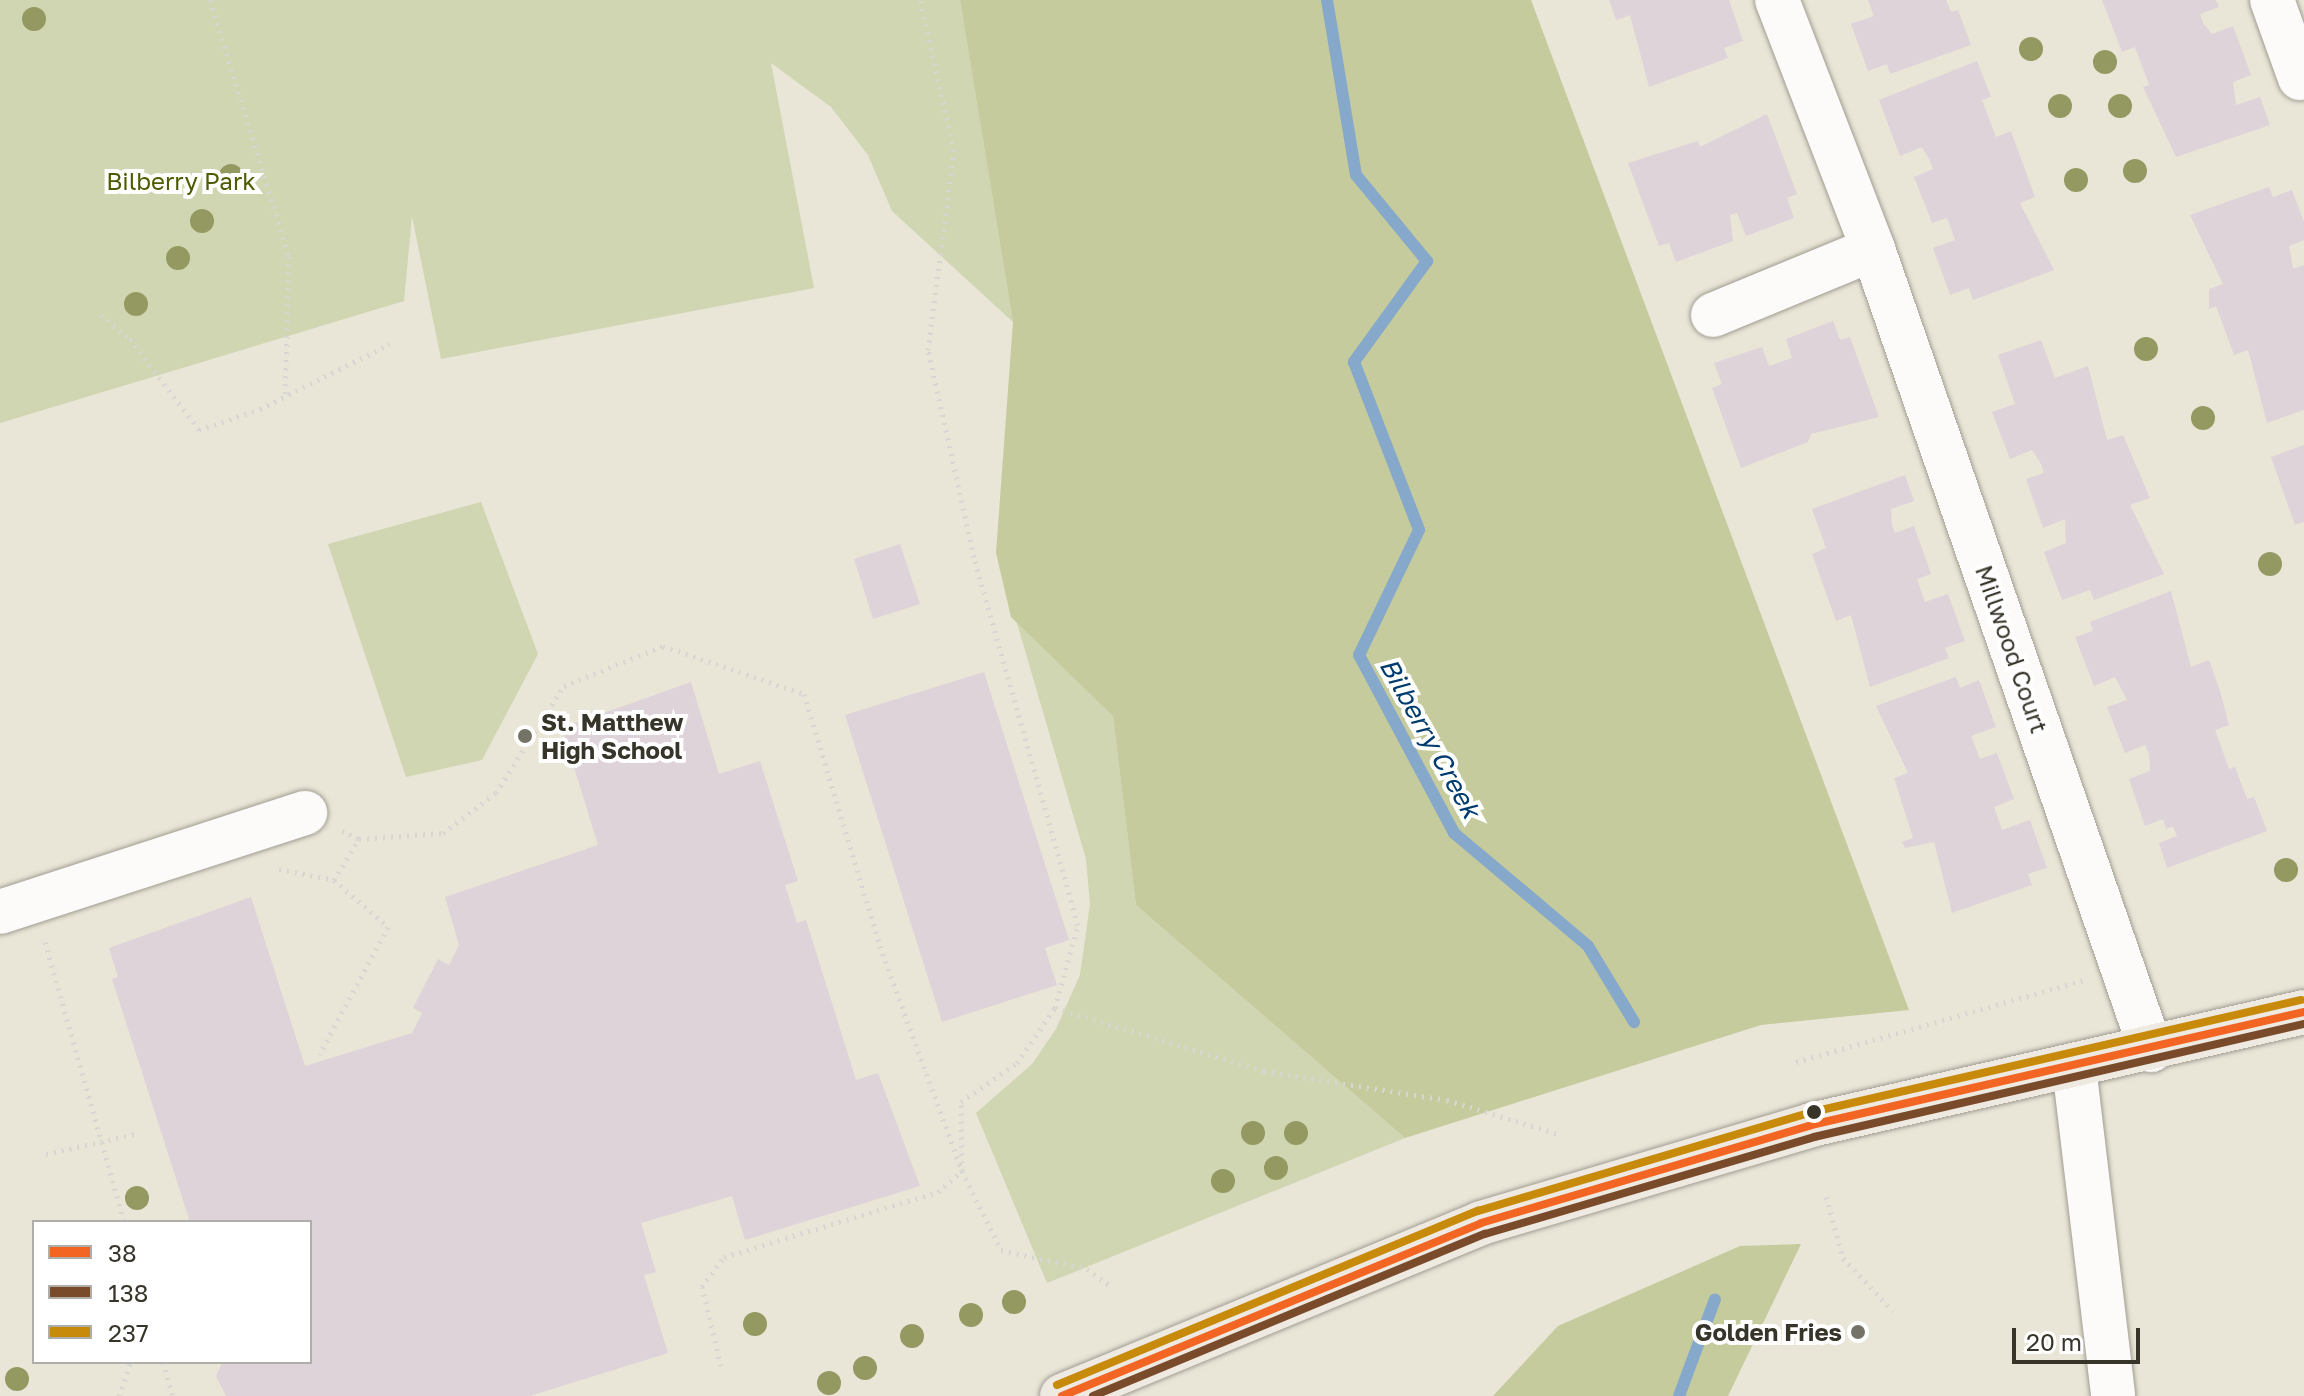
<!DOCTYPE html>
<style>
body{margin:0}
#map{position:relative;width:2304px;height:1396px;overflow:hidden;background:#e9e5d7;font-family:"Golos Text",sans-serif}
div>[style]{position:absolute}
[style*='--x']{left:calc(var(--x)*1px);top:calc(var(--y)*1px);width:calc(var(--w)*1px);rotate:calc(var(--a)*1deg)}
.green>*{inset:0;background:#d0d5b2}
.forest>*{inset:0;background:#c5cb9c}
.stream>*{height:12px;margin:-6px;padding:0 6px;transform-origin:6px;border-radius:6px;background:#86a8ca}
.building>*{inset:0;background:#ded3d9}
.path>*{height:5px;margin-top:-2.5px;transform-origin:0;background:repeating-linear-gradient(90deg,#d7d6d1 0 2px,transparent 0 8px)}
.roads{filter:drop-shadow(0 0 2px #a09d92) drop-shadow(0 0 2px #a09d92)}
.minor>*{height:44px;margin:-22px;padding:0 22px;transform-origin:22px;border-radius:22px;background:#fcfbf9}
.major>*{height:44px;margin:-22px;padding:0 22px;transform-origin:22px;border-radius:22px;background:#efeae1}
.bus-1>*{height:8px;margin:-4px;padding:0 4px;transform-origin:4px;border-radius:4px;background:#f26522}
.bus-2>*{height:8px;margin:-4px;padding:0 4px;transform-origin:4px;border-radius:4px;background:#7a4b2a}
.bus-3>*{height:8px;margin:-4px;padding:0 4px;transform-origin:4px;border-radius:4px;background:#c78a0a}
.trees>*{width:24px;height:24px;margin:-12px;border-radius:50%;background:#949961}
.dots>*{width:22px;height:22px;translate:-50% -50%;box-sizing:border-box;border:4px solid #fff;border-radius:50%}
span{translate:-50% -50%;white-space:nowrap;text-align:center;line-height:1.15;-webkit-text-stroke:8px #fff;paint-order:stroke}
.park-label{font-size:24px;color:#4f5b01}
.street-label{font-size:24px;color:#37342a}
.poi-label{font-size:24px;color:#37342a;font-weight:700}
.left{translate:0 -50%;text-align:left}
.right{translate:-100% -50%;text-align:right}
.water-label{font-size:26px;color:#003b6e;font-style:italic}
.legend{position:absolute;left:32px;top:1220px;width:280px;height:144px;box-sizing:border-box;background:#fff;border:2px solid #afaeaa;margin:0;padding:10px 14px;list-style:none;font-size:24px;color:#37342a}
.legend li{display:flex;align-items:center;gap:16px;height:40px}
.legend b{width:40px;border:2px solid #afaeaa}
.scale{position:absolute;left:2012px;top:1328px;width:128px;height:36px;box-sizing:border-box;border:4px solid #37342a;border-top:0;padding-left:10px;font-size:24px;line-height:28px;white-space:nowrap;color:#37342a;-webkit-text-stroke:6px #fff;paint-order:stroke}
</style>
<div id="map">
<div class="green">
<i style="clip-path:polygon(0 0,960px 0,1013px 322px,892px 211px,868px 155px,831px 107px,771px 63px,814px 288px,441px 359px,412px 216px,404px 301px,0 423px)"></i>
<i style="clip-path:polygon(481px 502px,538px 654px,482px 760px,406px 777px,328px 544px)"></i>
<i style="clip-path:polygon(1014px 613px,1113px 716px,1136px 905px,1405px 1138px,1047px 1283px,976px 1113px,1032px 1064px,1056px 1029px,1080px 975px,1090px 904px,1086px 859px)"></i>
</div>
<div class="forest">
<i style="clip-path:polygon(960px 0,1531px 0,1909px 1010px,1761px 1025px,1405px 1138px,1136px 905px,1113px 716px,1011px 617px,996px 553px,1013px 322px)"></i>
<i style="clip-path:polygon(1801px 1244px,1728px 1396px,1493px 1396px,1558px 1326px,1740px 1246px)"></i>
</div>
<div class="stream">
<i style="--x:1327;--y:0;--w:177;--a:80.6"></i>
<i style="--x:1356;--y:175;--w:112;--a:50.5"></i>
<i style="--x:1427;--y:261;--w:125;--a:125.9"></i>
<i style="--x:1354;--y:362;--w:180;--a:68.8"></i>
<i style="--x:1419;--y:530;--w:139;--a:115.6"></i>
<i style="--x:1359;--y:655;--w:202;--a:61.9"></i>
<i style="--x:1454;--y:833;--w:175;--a:40.1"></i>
<i style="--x:1588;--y:946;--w:89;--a:58.8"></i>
<i style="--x:1679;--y:1396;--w:103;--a:-69.6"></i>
</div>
<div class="building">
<i style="clip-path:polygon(1609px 0,1729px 0,1743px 41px,1724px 48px,1728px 58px,1649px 87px,1630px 15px,1616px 20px)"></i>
<i style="clip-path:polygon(1868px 0,1946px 0,1951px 12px,1958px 10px,1971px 45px,1890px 74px,1887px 64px,1868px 71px,1851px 24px,1874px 16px)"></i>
<i style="clip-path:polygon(2102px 0,2216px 0,2219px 7px,2200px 14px,2203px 23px,2212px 34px,2233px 26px,2251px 75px,2233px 82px,2236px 105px,2260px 97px,2270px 125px,2176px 157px,2143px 87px,2149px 85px,2135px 47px,2122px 52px)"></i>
<i style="clip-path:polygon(1977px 61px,1991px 97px,1982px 100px,1996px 137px,2011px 131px,2035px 197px,2020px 203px,2054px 270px,1973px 300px,1969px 288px,1950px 295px,1933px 248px,1955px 240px,1947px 218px,1932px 223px,1914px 177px,1933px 169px,1930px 161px,1922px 147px,1900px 156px,1879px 100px)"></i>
<i style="clip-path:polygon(1767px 114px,1797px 194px,1787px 198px,1794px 218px,1746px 236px,1737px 213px,1730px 215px,1733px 241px,1676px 262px,1669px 243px,1659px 246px,1628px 163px,1698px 141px,1700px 147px)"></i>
<i style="clip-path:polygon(2269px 187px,2273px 197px,2292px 190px,2304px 222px,2304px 240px,2289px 246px,2293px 269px,2304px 265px,2304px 410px,2267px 423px,2248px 350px,2234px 355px,2216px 306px,2209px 309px,2209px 289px,2223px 284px,2190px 215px)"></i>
<i style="clip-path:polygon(1833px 321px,1840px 340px,1850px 337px,1879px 417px,1811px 434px,1808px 442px,1741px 468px,1712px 388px,1722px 384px,1714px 363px,1762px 347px,1769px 366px,1792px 358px,1786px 339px)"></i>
<i style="clip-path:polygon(2041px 340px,2055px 378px,2088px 366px,2107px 440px,2123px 435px,2150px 498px,2130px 505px,2164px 574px,2094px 600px,2090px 590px,2062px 600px,2044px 552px,2066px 543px,2065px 519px,2043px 528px,2026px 479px,2044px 473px,2041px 464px,2032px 450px,2010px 459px,1992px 412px,2015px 404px,1998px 355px)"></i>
<i style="clip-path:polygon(2304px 445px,2304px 522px,2295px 525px,2271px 457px)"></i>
<i style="clip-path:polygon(1905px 475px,1914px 501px,1891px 509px,1892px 525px,1895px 533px,1914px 526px,1931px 574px,1917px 579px,1925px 602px,1948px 594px,1965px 641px,1945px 648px,1949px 658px,1870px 687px,1851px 615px,1836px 621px,1812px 554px,1826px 548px,1812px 509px)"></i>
<i style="clip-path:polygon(900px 544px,920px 604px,873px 619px,854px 559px)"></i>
<i style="clip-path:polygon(2171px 591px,2191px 667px,2209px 660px,2220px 691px,2229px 725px,2215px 730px,2229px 769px,2235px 767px,2247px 799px,2254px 797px,2267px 831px,2167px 868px,2159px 843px,2177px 836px,2173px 826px,2166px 829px,2163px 819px,2145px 826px,2129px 779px,2150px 771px,2149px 754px,2145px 745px,2125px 753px,2107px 707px,2127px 700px,2115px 677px,2094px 686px,2075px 637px,2093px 631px,2090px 622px)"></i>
<i style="clip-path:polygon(984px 672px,1069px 940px,1045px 948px,1057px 985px,942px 1022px,845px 715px)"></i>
<i style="clip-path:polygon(1956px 677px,1960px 688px,1979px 680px,1996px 727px,1971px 736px,1980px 759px,1997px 753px,2014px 799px,1994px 807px,2002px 830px,2030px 820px,2047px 868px,2028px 874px,2032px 885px,1952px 913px,1934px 842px,1905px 848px,1902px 842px,1913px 838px,1894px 778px,1908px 773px,1876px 706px)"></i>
<i style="clip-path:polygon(691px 682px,719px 774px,760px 761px,798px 881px,785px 885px,797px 923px,806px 920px,856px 1080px,878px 1073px,920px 1186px,745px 1240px,732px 1196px,641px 1223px,656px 1272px,644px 1275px,668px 1353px,530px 1396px,226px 1396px,216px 1376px,222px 1363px,310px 1362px,310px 1222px,190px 1222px,112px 979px,118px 977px,109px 948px,251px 897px,305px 1066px,412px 1033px,422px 1013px,413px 1008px,438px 959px,449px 965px,459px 945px,445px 897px,598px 845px,562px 728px)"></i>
</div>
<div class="path">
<i style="--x:210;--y:0;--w:268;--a:72.9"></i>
<i style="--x:289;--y:256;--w:141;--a:91.6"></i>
<i style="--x:101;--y:315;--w:38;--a:40"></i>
<i style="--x:130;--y:339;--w:114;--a:52.8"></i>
<i style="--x:199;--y:430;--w:65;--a:-19"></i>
<i style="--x:260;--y:409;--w:145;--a:-26.6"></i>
<i style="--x:342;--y:831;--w:19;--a:25"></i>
<i style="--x:359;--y:839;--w:84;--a:-4.1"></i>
<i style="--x:443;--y:833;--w:66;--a:-37"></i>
<i style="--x:496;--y:793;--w:127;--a:-57.6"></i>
<i style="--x:564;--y:686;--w:107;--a:-22"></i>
<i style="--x:663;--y:646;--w:149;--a:18.8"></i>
<i style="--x:804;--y:694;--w:263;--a:73.2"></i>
<i style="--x:880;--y:946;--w:239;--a:70"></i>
<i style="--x:962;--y:1171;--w:88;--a:63.7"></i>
<i style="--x:1001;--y:1250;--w:88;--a:12.5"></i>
<i style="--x:1087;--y:1269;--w:27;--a:36"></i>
<i style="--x:279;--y:869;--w:56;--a:11.3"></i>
<i style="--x:334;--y:880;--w:72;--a:41"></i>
<i style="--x:388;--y:927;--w:145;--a:118.3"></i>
<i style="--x:334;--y:880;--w:48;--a:-58.6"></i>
<i style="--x:45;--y:942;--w:291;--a:74.2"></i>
<i style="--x:1055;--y:1008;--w:218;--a:16.8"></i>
<i style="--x:1264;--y:1071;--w:185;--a:9"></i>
<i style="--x:1447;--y:1100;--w:116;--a:17"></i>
<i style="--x:1796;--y:1062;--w:298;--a:-15.9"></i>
<i style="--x:46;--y:1154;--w:96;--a:-12.6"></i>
<i style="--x:1826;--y:1197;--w:63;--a:74.4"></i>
<i style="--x:1843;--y:1258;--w:73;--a:46.7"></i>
<i style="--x:163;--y:1362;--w:35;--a:74"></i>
<i style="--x:721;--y:1366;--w:81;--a:-103.5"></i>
<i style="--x:702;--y:1287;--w:37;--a:-54"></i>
<i style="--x:724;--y:1257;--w:224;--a:-16.9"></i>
<i style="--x:938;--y:1192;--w:32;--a:-41"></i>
<i style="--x:962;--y:1171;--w:69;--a:-90.8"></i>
<i style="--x:961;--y:1102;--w:68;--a:-34.9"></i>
<i style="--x:1017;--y:1063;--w:67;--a:-55.4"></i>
<i style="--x:1055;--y:1008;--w:86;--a:-74.5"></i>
<i style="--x:1078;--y:925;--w:382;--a:-105.8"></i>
<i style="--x:974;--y:557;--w:212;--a:-102.5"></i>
<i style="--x:928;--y:350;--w:201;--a:-82.6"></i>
<i style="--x:954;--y:151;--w:155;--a:-102.7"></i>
<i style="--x:119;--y:1396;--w:36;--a:-71"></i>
</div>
<div class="roads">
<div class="minor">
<i style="--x:1777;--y:0;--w:267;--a:68.9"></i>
<i style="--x:1873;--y:249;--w:848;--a:70.86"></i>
<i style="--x:2272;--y:0;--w:83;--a:70.3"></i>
<i style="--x:1713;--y:315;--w:173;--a:-22.4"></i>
<i style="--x:0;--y:912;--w:321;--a:-18"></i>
<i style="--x:2074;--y:1067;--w:331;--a:83.2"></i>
</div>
<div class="major">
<i style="--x:1062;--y:1396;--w:453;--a:-22.4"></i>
<i style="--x:1481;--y:1223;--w:344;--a:-16.5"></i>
<i style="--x:1811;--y:1125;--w:506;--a:-12.91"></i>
</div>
</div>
<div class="bus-1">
<i style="--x:1062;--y:1396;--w:453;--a:-22.4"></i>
<i style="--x:1481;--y:1223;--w:344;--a:-16.5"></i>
<i style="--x:1811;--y:1125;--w:506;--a:-12.91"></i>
</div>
<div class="bus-2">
<i style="--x:1093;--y:1396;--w:424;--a:-22.5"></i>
<i style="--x:1485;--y:1234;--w:343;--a:-16.4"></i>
<i style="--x:1814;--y:1137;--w:503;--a:-12.99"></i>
</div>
<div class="bus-3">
<i style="--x:1057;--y:1385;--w:456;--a:-22.5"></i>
<i style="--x:1478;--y:1211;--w:344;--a:-16.5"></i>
<i style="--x:1808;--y:1113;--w:506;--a:-12.91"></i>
</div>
<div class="trees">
<i style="left:34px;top:19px"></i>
<i style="left:2031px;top:49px"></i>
<i style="left:2105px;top:62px"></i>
<i style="left:2060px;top:106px"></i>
<i style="left:2120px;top:106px"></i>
<i style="left:2135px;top:171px"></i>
<i style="left:231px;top:176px"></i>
<i style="left:2076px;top:180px"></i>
<i style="left:202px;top:221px"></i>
<i style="left:178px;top:258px"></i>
<i style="left:136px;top:304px"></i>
<i style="left:2146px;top:349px"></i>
<i style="left:2203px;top:418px"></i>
<i style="left:2270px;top:564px"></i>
<i style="left:2286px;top:870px"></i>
<i style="left:1253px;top:1133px"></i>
<i style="left:1296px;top:1133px"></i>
<i style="left:1276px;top:1168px"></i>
<i style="left:1223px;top:1181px"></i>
<i style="left:137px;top:1198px"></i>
<i style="left:1014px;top:1302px"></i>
<i style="left:971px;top:1315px"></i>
<i style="left:755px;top:1324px"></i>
<i style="left:912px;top:1336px"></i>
<i style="left:865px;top:1368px"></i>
<i style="left:17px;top:1379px"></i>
<i style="left:829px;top:1383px"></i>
</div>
<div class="dots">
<i style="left:525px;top:736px;background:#757267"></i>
<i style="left:1814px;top:1112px;background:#37342a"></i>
<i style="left:1858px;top:1332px;background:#757267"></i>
</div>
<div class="park-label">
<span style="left:181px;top:181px">Bilberry Park</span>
</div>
<div class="street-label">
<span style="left:2012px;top:649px;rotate:71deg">Millwood Court</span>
</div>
<div class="poi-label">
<span class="left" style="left:541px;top:736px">St. Matthew<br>High School</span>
<span class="right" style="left:1842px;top:1332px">Golden Fries</span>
</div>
<div class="water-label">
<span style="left:1430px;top:738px;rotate:61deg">Bilberry Creek</span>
</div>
<ul class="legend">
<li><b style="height:10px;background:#f26522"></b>38</li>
<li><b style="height:10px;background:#7a4b2a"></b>138</li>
<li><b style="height:10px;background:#c78a0a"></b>237</li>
</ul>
<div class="scale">20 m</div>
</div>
